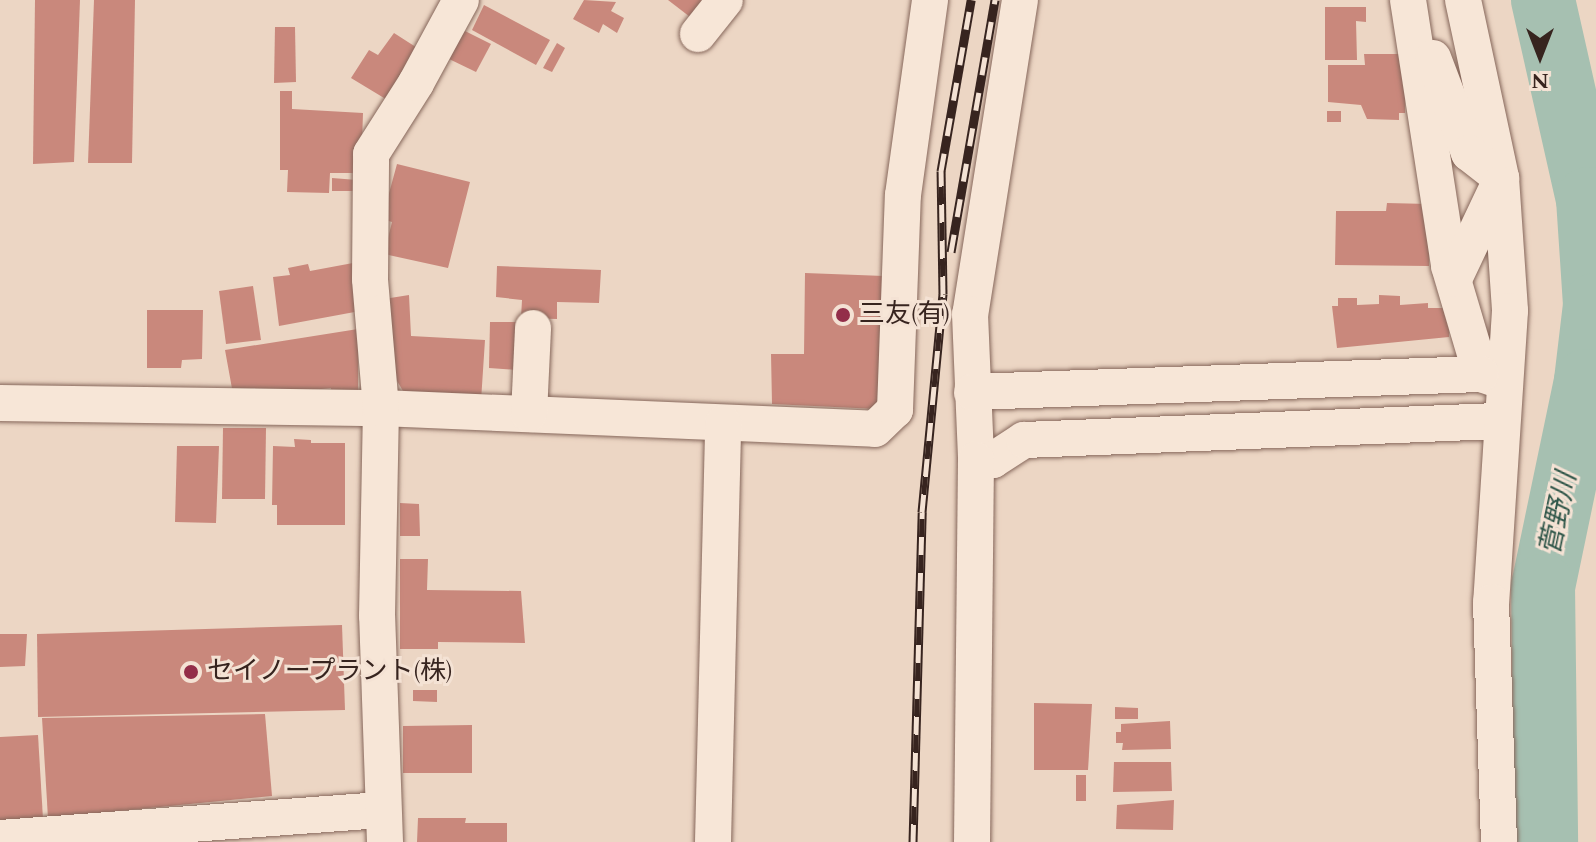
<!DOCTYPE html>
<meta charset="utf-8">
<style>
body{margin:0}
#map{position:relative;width:1596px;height:842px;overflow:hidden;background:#ecd6c4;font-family:Spectral,"Noto Sans JP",serif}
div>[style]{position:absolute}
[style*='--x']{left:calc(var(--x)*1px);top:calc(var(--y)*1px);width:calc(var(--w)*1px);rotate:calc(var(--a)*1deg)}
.river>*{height:64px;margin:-32px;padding:0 32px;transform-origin:32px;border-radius:32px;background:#a6c0b1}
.building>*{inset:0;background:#c9887c}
.roads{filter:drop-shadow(0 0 2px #86675b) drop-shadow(0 0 2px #86675b)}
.street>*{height:36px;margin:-18px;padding:0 18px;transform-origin:18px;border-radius:18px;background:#f7e6d7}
.rail>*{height:9px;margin-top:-4.5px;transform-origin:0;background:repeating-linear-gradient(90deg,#f4e2d4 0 18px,#37241f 0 36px);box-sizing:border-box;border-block:2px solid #37241f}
.dots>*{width:22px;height:22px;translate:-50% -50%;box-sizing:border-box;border:4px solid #f4e2d4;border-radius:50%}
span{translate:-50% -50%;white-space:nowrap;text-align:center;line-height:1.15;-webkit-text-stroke:6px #f4e2d4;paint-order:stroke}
.poi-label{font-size:26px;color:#37241f}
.left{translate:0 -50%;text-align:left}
.water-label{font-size:28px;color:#2f5649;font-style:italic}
.north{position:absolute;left:1500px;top:16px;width:80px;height:80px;-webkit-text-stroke:6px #f4e2d4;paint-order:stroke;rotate:180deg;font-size:22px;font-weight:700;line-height:32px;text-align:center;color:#37241f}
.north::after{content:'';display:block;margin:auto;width:28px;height:36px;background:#37241f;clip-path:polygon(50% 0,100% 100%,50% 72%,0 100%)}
</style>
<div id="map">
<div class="river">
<i style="--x:1543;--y:0;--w:204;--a:77.3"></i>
<i style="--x:1588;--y:199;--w:106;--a:86.2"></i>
<i style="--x:1595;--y:305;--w:77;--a:96.8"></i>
<i style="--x:1586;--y:381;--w:209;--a:101.8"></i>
<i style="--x:1543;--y:586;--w:256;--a:89.3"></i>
</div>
<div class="building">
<i style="clip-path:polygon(35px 0,80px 0,74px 162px,33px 164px)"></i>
<i style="clip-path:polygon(94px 0,135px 0,132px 163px,88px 163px)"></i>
<i style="clip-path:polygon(584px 0,616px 2px,611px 11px,624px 18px,617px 33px,603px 24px,599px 33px,573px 19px)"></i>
<i style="clip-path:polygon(668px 0,708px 0,694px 20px)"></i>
<i style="clip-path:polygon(484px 5px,550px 40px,536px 65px,472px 30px)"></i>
<i style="clip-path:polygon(1325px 7px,1366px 7px,1366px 22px,1356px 21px,1357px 60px,1325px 60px)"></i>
<i style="clip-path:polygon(275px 27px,295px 27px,296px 82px,274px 83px)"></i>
<i style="clip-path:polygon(463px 30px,491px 44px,476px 72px,447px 58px)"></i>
<i style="clip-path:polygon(394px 33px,422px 51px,389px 101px,351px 78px,369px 50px,378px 55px)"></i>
<i style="clip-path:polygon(557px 43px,565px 48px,552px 72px,543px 68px)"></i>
<i style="clip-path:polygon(1364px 54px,1403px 54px,1411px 98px,1405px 98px,1405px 113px,1399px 113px,1399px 120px,1367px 119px,1361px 105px,1328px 102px,1328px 65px,1365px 65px)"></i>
<i style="clip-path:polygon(280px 91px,292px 91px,292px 109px,363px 113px,361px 173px,330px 173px,329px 193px,287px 192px,288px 170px,280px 170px)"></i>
<i style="clip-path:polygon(1327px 111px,1341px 111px,1341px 122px,1327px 122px)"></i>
<i style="clip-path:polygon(397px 164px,470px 182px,448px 268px,384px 254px,392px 222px,382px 219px)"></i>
<i style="clip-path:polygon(332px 178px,357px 180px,356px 191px,332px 191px)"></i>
<i style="clip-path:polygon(1387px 203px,1429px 204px,1429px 266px,1335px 265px,1336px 211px,1386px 211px)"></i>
<i style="clip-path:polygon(353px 263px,360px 311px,279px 326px,273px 277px,290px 275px,288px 268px,308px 264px,310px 271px)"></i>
<i style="clip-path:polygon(497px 266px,601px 270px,599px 303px,557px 302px,557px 319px,521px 318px,522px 300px,496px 297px)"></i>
<i style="clip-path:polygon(805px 273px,884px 276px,877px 409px,772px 404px,771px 354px,804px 354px)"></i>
<i style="clip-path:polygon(253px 286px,261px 340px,226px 344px,219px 291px)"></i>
<i style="clip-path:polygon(409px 295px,411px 336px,485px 340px,481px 401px,403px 391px,390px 369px,384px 299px)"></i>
<i style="clip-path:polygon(1379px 295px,1400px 296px,1400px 305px,1428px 303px,1428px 308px,1444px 308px,1449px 312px,1449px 337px,1337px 348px,1332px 306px,1338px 306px,1338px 298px,1357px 298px,1357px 305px,1379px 304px)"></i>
<i style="clip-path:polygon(147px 310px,203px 310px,202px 359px,182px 360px,181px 368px,147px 368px)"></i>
<i style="clip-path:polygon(490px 322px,520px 322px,517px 370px,489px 368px)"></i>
<i style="clip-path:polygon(358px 329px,358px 399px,331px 398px,331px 388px,256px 396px,255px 388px,233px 394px,225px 350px)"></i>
<i style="clip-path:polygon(223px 428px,266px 428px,265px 499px,222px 499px)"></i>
<i style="clip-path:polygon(294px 439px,311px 440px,311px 443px,345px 443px,345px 525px,277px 525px,277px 505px,272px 505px,273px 446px,295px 447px)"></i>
<i style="clip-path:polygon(177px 446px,219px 446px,216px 523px,175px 522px)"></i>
<i style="clip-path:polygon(400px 503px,419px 504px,420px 536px,400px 536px)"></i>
<i style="clip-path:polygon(400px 559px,428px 559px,427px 590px,521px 591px,525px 643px,438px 642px,438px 649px,400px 649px)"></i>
<i style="clip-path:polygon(342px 625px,345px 710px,38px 717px,37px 634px)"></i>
<i style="clip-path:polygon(0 634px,27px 634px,25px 666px,0 667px)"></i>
<i style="clip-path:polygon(413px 690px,437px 690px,437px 702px,413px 701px)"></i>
<i style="clip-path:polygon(1034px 703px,1092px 704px,1088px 770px,1034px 770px)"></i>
<i style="clip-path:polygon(1115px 707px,1138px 708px,1138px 719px,1115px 719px)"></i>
<i style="clip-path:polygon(265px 714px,272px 796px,48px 818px,42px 718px)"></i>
<i style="clip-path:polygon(1170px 721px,1171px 749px,1122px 750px,1123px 743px,1116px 743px,1116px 732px,1121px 732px,1121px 724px)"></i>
<i style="clip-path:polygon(472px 725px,472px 773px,403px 773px,403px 726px)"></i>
<i style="clip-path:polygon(38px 735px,43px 819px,0 823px,0 737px)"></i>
<i style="clip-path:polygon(1114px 762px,1171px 762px,1172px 791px,1113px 792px)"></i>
<i style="clip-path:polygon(1076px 775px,1086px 775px,1086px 801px,1076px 801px)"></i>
<i style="clip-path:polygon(1174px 800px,1173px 830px,1116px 829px,1117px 805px)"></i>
<i style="clip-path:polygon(418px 818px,466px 818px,465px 823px,507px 823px,507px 842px,417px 842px)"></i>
</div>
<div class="roads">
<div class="street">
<i style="--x:1020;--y:0;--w:318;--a:99"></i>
<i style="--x:970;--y:314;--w:146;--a:87.6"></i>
<i style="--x:976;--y:460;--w:17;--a:0"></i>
<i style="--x:993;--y:460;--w:37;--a:-33"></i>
<i style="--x:1024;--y:440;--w:477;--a:-2.3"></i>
<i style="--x:1408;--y:0;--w:269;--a:81.2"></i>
<i style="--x:1449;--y:266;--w:113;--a:73.5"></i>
<i style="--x:1481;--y:374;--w:21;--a:19"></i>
<i style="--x:1463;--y:0;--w:182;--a:77.9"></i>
<i style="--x:1501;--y:178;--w:133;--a:86.1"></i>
<i style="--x:1510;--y:311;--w:292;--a:93.7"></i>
<i style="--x:1491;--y:602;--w:240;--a:88.1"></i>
<i style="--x:698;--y:34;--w:43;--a:-51.5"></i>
<i style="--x:1433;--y:58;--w:102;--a:69.2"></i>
<i style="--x:1469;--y:153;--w:41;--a:38"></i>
<i style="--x:1454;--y:279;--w:105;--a:-64.7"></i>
<i style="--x:972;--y:392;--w:509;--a:-2.03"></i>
<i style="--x:0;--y:403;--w:381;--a:0.8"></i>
<i style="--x:381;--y:408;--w:494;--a:2.4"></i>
<i style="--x:875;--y:429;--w:28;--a:-44"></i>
<i style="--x:895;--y:410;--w:215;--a:-87.9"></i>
<i style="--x:903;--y:195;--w:197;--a:-82.1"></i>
<i style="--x:529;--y:414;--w:86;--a:-87.3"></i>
<i style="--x:0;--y:838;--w:383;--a:-4.2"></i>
<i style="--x:385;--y:842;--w:226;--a:-92"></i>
<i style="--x:377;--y:616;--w:208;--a:-88.9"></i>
<i style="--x:381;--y:408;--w:129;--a:-94.9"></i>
<i style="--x:370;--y:279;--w:125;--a:-89.5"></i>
<i style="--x:371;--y:154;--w:84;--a:-57.6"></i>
<i style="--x:416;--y:83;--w:94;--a:-61.5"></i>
<i style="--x:713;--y:842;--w:419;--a:-88.6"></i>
<i style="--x:972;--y:842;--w:382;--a:-89.4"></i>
</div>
</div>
<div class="rail">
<i style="--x:951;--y:252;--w:256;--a:-80.1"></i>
<i style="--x:913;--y:842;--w:330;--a:-88.4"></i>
<i style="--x:922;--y:512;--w:219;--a:-84.5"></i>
<i style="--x:943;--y:294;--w:123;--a:-90.9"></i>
<i style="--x:941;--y:171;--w:174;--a:-80"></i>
</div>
<div class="dots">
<i style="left:843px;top:315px;background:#932e49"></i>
<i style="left:191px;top:672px;background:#932e49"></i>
</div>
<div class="poi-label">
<span class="left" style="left:859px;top:315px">三友(有)</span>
<span class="left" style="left:207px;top:672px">セイノープラント(株)</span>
</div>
<div class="water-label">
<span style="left:1559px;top:514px;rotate:-78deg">菅野川</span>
</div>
<div class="north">N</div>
</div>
